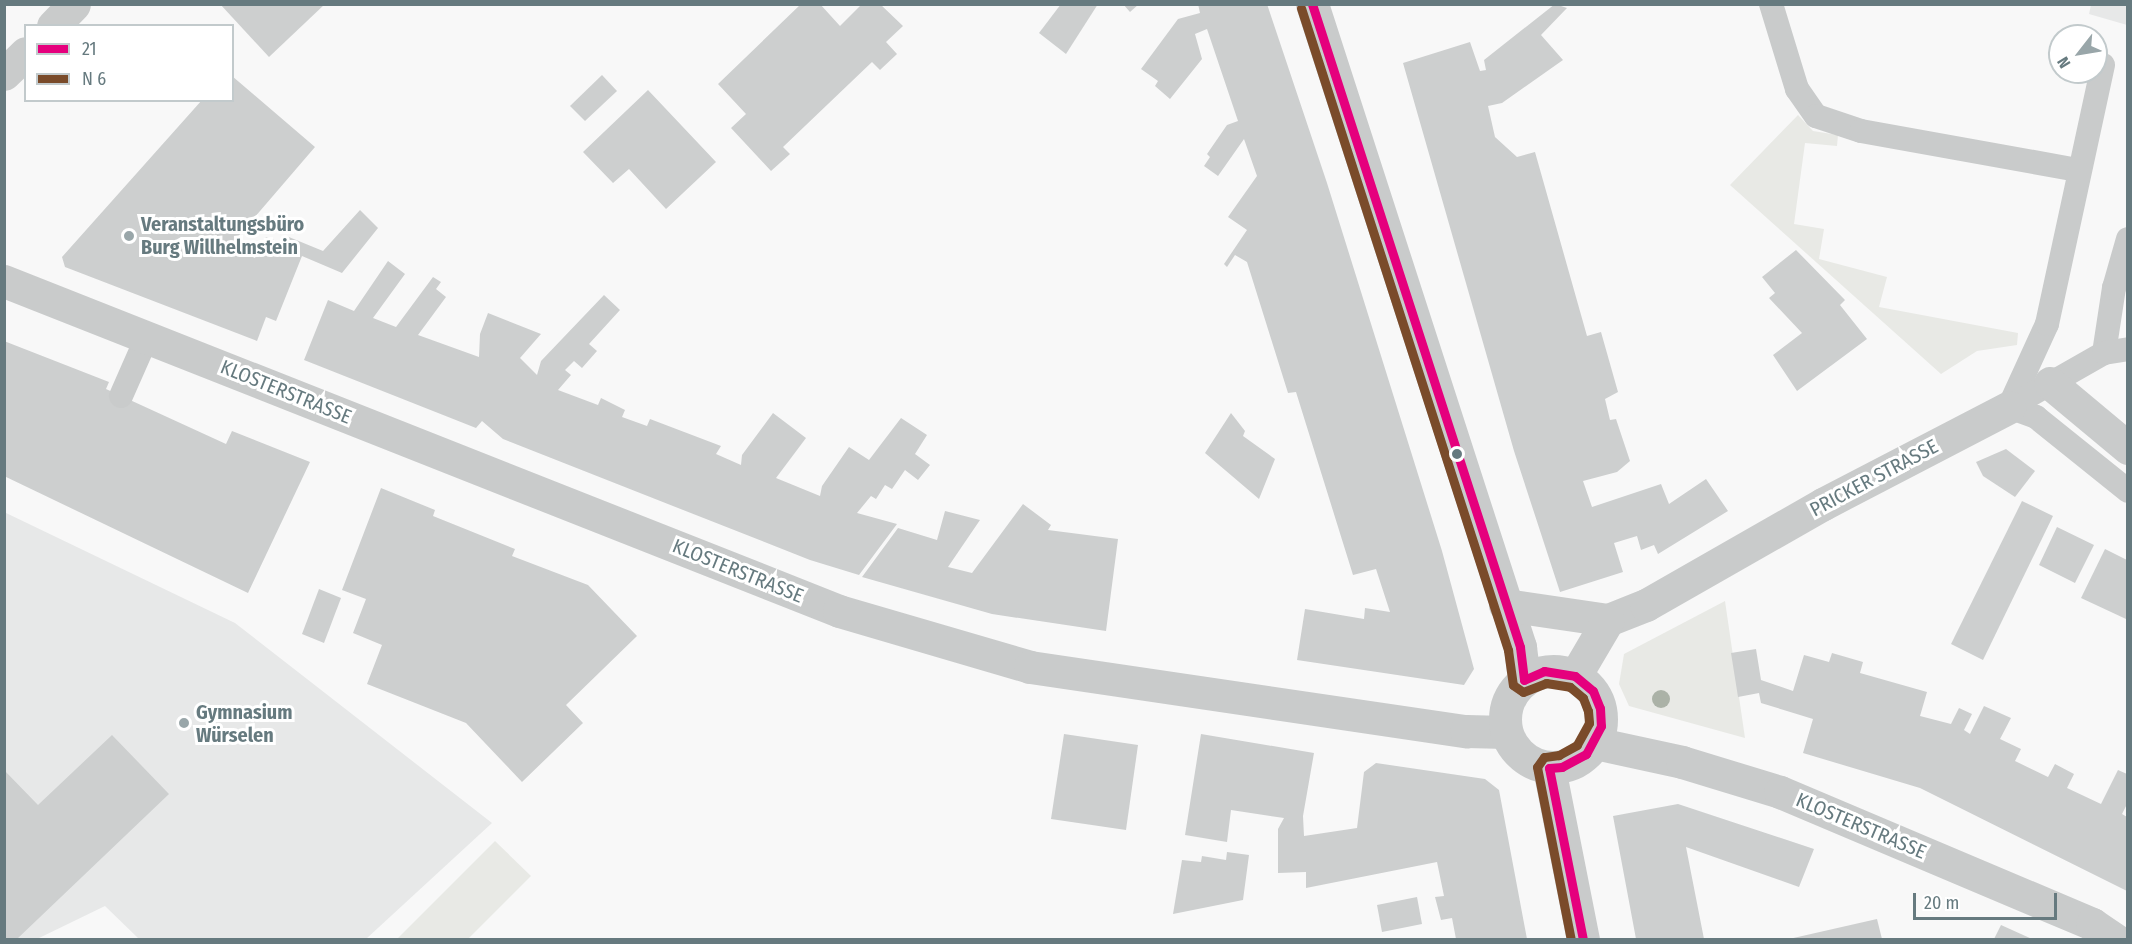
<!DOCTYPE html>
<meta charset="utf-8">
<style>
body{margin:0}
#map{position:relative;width:2132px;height:944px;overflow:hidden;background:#f8f8f8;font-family:"Fira Sans Condensed",sans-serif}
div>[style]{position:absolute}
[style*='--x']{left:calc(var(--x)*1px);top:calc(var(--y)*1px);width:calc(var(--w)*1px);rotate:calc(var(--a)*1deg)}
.built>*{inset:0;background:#e7e8e8}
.green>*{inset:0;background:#e8e9e5}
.building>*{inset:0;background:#cdcfcf}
.service>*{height:24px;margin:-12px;padding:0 12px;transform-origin:12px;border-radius:12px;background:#c9cbcb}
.minor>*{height:33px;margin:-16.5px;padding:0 16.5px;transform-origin:16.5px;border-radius:16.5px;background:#c9cbcb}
.minor>.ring{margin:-16.5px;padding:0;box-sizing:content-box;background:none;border:33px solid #c9cbcb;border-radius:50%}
.bus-1>*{height:9px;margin:-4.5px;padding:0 4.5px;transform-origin:4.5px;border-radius:4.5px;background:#e5007d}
.bus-2>*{height:9px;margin:-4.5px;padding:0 4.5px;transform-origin:4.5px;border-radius:4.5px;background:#7a4b2a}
.trees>*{width:18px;height:18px;margin:-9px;border-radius:50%;background:#abb2a7}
.dots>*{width:16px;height:16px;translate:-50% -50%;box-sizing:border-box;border:3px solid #fff;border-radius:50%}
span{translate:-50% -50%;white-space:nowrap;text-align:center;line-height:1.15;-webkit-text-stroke:6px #fff;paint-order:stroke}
.poi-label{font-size:20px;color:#667a7f;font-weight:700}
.left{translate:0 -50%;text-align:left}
.street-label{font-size:20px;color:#667a7f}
.frame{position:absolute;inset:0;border:6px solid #667a7f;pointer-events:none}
.legend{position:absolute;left:24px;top:24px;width:210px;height:78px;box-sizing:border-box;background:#fff;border:2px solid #c2cacc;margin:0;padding:8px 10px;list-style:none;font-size:18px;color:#667a7f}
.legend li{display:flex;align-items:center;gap:12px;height:30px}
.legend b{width:30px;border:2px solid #c2cacc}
.north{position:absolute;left:2048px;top:24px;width:60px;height:60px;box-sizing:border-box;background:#fff;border:2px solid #c2cacc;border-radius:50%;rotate:239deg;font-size:16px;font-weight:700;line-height:24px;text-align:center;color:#667a7f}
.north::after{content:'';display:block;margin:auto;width:21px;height:27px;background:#99a6a9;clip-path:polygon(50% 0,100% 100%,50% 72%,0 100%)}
.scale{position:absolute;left:1913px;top:893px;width:144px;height:27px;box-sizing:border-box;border:3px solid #667a7f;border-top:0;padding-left:8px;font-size:18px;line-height:21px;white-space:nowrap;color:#667a7f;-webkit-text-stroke:4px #fff;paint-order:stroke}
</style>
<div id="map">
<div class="built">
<i style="clip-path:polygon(2091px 5px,2127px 5px,2127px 25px,2089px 14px)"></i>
<i style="clip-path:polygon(4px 512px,235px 623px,492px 823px,366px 939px,139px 939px,105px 906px,37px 939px,5px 939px)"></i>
</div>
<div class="green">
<i style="clip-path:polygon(1798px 115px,1813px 131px,1838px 135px,1837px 146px,1805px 143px,1794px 224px,1824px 229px,1819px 259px,1887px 277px,1879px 307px,2018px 333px,2017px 345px,1977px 351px,1941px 374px,1730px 185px)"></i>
<i style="clip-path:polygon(1725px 601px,1745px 738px,1629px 706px,1619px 684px,1624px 654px)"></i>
<i style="clip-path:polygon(495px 841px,531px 876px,468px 939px,397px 939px)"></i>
</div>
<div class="building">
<i style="clip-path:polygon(220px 4px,325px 4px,269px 57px)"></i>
<i style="clip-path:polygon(801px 4px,820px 4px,840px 26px,862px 4px,880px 4px,903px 26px,886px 42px,897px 54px,880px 70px,872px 62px,783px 147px,790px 154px,771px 171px,731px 128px,746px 114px,718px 84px)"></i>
<i style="clip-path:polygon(1061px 4px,1098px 4px,1066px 54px,1039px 33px)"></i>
<i style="clip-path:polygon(1123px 4px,1139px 4px,1130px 12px)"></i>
<i style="clip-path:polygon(1198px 4px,1267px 4px,1327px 183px,1442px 551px,1474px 669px,1464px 685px,1297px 660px,1305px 609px,1364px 619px,1365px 608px,1390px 612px,1376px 569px,1353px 575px,1296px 392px,1288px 393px,1247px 262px,1235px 255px,1227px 267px,1224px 264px,1247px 230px,1228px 217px,1257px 176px,1244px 139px,1218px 176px,1204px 166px,1210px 157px,1207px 154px,1227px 125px,1238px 121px,1207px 29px,1195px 34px,1202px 59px,1170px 99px,1155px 86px,1158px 81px,1141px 69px,1178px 19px,1200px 13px)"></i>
<i style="clip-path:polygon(1555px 4px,1567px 8px,1541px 35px,1563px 60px,1502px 103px,1488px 106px,1495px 137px,1517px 157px,1535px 152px,1587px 336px,1601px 332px,1618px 392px,1605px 399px,1610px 420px,1616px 419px,1630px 461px,1617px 472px,1583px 481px,1592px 507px,1661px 484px,1669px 504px,1706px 479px,1728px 511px,1658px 554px,1654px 545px,1641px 550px,1637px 536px,1614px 543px,1623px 572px,1560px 592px,1514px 451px,1403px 63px,1470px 42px,1480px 71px,1486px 70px,1484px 60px)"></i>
<i style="clip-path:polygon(602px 75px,617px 91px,585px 121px,570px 106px)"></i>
<i style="clip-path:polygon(232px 76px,315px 147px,229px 247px,255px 258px,266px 237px,282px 243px,284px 235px,323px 251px,360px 210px,378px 228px,342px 273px,302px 256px,276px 321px,266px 317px,257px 341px,65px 267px,62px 257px,202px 100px,232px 100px)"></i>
<i style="clip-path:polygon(648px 90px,716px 162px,666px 209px,629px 169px,613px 183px,583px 152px)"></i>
<i style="clip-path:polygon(1796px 250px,1845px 300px,1840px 305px,1867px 339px,1797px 391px,1773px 355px,1802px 333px,1769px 298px,1775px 293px,1762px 277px)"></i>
<i style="clip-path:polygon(388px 261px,405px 274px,373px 318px,396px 327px,433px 277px,441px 282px,436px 289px,446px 297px,418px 335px,479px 357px,480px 334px,488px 313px,541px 334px,520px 358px,537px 375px,541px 361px,604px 295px,620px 310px,589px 344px,597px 351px,582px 368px,574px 361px,565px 370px,571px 375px,558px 390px,598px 405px,601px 398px,625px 410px,622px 417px,647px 426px,650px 419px,721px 446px,716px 454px,741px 465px,742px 455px,773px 413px,806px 438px,776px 478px,820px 496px,822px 486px,849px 447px,869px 460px,901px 418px,927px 435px,915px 454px,930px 465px,918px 480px,905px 470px,892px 489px,885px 485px,876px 499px,871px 496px,857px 513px,897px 524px,859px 575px,810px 560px,503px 439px,482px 421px,476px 428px,304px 360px,328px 300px,354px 311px)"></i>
<i style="clip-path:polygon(4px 341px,109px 382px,106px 389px,226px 444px,232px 431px,310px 462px,248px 593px,4px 476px)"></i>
<i style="clip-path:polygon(1231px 413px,1245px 431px,1243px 436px,1275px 459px,1259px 499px,1205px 453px)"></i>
<i style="clip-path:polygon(2006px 449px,2035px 471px,2015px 497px,1983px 476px,1976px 462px)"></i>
<i style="clip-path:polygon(381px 488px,435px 510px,433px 516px,515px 549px,512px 556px,588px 585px,637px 636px,566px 705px,583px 723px,522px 782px,466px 723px,367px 684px,382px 645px,353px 633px,366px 599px,342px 590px)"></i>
<i style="clip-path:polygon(2022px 501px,2053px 516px,1983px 660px,1951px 644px)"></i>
<i style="clip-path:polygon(1023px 504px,1051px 525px,1048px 530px,1118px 539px,1106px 631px,992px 614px,862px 577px,898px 528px,937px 540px,945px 511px,980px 520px,948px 567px,972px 573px)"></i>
<i style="clip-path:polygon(2057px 527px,2094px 545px,2075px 583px,2039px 565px)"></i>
<i style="clip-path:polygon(2105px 549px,2127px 560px,2126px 619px,2081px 598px)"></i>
<i style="clip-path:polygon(319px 589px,341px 598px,324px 643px,302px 634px)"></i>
<i style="clip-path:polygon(1756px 649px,1761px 680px,1793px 691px,1804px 655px,1829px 662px,1832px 653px,1863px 662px,1860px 673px,1927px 692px,1920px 716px,1951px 724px,1959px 708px,1972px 714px,1964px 730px,1970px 734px,1984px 706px,2011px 718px,2000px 739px,2021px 749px,2015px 761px,2048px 777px,2055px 764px,2074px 774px,2067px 788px,2101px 804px,2118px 770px,2127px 774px,2127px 804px,2122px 814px,2127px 817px,2127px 891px,1920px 788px,1803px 753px,1813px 719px,1761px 703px,1759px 693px,1738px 697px,1731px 653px)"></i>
<i style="clip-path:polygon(1064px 734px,1138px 745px,1126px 830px,1051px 819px)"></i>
<i style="clip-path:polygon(1201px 734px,1314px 753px,1303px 816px,1304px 836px,1357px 828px,1364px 772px,1376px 763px,1485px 779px,1499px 790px,1527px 939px,1456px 939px,1452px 918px,1441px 920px,1435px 897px,1444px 896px,1437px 862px,1306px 888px,1306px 872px,1278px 873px,1278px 829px,1284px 818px,1231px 810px,1227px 842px,1185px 835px)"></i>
<i style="clip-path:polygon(112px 735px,169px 794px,17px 939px,4px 939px,4px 770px,38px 805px)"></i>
<i style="clip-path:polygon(1678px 804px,1814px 849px,1799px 887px,1686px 847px,1704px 939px,1636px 939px,1613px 816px)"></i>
<i style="clip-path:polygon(1227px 852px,1249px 855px,1243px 900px,1173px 914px,1182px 860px,1201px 862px,1202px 856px,1226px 860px)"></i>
<i style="clip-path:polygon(1417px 897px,1422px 924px,1382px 932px,1377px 905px)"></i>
<i style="clip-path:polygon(1877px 919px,1882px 939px,1789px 939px)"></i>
<i style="clip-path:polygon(2001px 925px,2032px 939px,1994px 939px)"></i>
</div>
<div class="service">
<i style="--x:1771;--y:4;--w:89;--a:73"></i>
<i style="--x:1797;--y:89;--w:33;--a:55"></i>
<i style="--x:1816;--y:116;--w:47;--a:18.4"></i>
<i style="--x:1861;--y:131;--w:220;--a:10.2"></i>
<i style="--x:2104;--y:353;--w:66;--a:-81.3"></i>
<i style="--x:2114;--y:288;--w:51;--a:-74.1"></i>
<i style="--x:121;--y:396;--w:64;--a:-66.2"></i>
<i style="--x:2009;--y:407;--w:91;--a:-65.4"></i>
<i style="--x:2047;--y:324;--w:265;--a:-77.8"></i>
<i style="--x:2009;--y:407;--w:29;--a:20"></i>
<i style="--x:2036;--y:417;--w:118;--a:38.8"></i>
<i style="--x:2009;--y:407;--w:109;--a:-29.6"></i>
<i style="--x:2104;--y:353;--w:24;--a:-9"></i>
</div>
<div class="minor">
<i style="--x:1312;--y:4;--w:676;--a:72.07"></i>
<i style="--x:1520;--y:647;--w:33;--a:83"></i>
<i style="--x:53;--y:26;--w:30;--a:-46"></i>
<i style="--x:4;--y:74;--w:30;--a:-44"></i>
<i style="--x:4;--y:281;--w:898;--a:21.56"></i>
<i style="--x:839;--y:611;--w:199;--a:16.3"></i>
<i style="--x:1030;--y:667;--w:441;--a:8.4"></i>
<i style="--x:1466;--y:731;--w:40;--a:1.4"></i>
<i style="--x:2050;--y:383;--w:102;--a:39.8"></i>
<i style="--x:1505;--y:605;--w:104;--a:8.3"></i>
<i style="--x:1608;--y:620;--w:41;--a:-21.5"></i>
<i style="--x:1646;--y:605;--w:204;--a:-29.7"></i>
<i style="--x:1823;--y:504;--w:210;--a:-27.5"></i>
<i class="ring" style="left:1505px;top:671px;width:63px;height:63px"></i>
<i style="--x:1575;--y:676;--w:65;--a:-59.5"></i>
<i style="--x:1595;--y:743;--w:89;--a:12.3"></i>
<i style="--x:1682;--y:762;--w:102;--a:17"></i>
<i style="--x:1780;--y:792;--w:339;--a:22.9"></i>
<i style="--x:2092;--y:924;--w:29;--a:34"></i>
<i style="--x:1549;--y:768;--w:175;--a:78.8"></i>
</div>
<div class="bus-1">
<i style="--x:1312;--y:4;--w:676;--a:72.07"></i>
<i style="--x:1520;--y:647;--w:33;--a:83"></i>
<i style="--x:1524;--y:680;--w:22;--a:-24"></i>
<i style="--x:1544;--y:671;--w:31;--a:9"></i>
<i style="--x:1575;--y:676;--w:23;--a:40"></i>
<i style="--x:1593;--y:691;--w:18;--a:68"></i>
<i style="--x:1600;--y:708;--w:18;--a:87"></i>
<i style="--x:1601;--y:726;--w:32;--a:118"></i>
<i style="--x:1586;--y:754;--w:27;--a:152"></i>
<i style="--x:1562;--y:767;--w:13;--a:176"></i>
<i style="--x:1549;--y:768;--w:175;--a:78.8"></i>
</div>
<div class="bus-2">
<i style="--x:1301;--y:8;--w:675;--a:72.13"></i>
<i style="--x:1508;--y:650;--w:35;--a:82"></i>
<i style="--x:1513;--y:685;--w:12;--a:35"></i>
<i style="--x:1523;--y:692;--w:25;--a:-21"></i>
<i style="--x:1546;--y:683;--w:24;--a:9"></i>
<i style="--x:1570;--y:687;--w:17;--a:40"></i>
<i style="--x:1583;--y:698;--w:14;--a:69"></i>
<i style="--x:1588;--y:711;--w:12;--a:85"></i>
<i style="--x:1589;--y:723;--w:25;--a:119"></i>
<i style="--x:1577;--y:745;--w:21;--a:151"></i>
<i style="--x:1559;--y:755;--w:15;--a:172"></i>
<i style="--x:1544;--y:757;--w:12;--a:125"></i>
<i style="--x:1537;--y:767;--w:176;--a:78.9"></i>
</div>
<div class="trees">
<i style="left:1661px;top:699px"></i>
</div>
<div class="dots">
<i style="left:129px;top:236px;background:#99a6a9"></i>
<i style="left:1457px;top:454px;background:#667a7f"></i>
<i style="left:184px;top:723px;background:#99a6a9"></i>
</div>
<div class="poi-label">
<span class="left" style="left:141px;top:236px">Veranstaltungsbüro<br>Burg Willhelmstein</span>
<span class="left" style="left:196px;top:724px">Gymnasium<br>Würselen</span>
</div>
<div class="street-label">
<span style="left:286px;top:392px;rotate:22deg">KLOSTERSTRASSE</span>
<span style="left:1874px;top:478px;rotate:-28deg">PRICKER STRASSE</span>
<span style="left:738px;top:571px;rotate:22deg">KLOSTERSTRASSE</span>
<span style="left:1861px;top:826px;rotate:23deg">KLOSTERSTRASSE</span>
</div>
<div class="frame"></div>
<ul class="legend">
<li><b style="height:8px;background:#e5007d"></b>21</li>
<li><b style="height:8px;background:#7a4b2a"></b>N 6</li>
</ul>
<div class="north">N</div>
<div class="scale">20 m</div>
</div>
